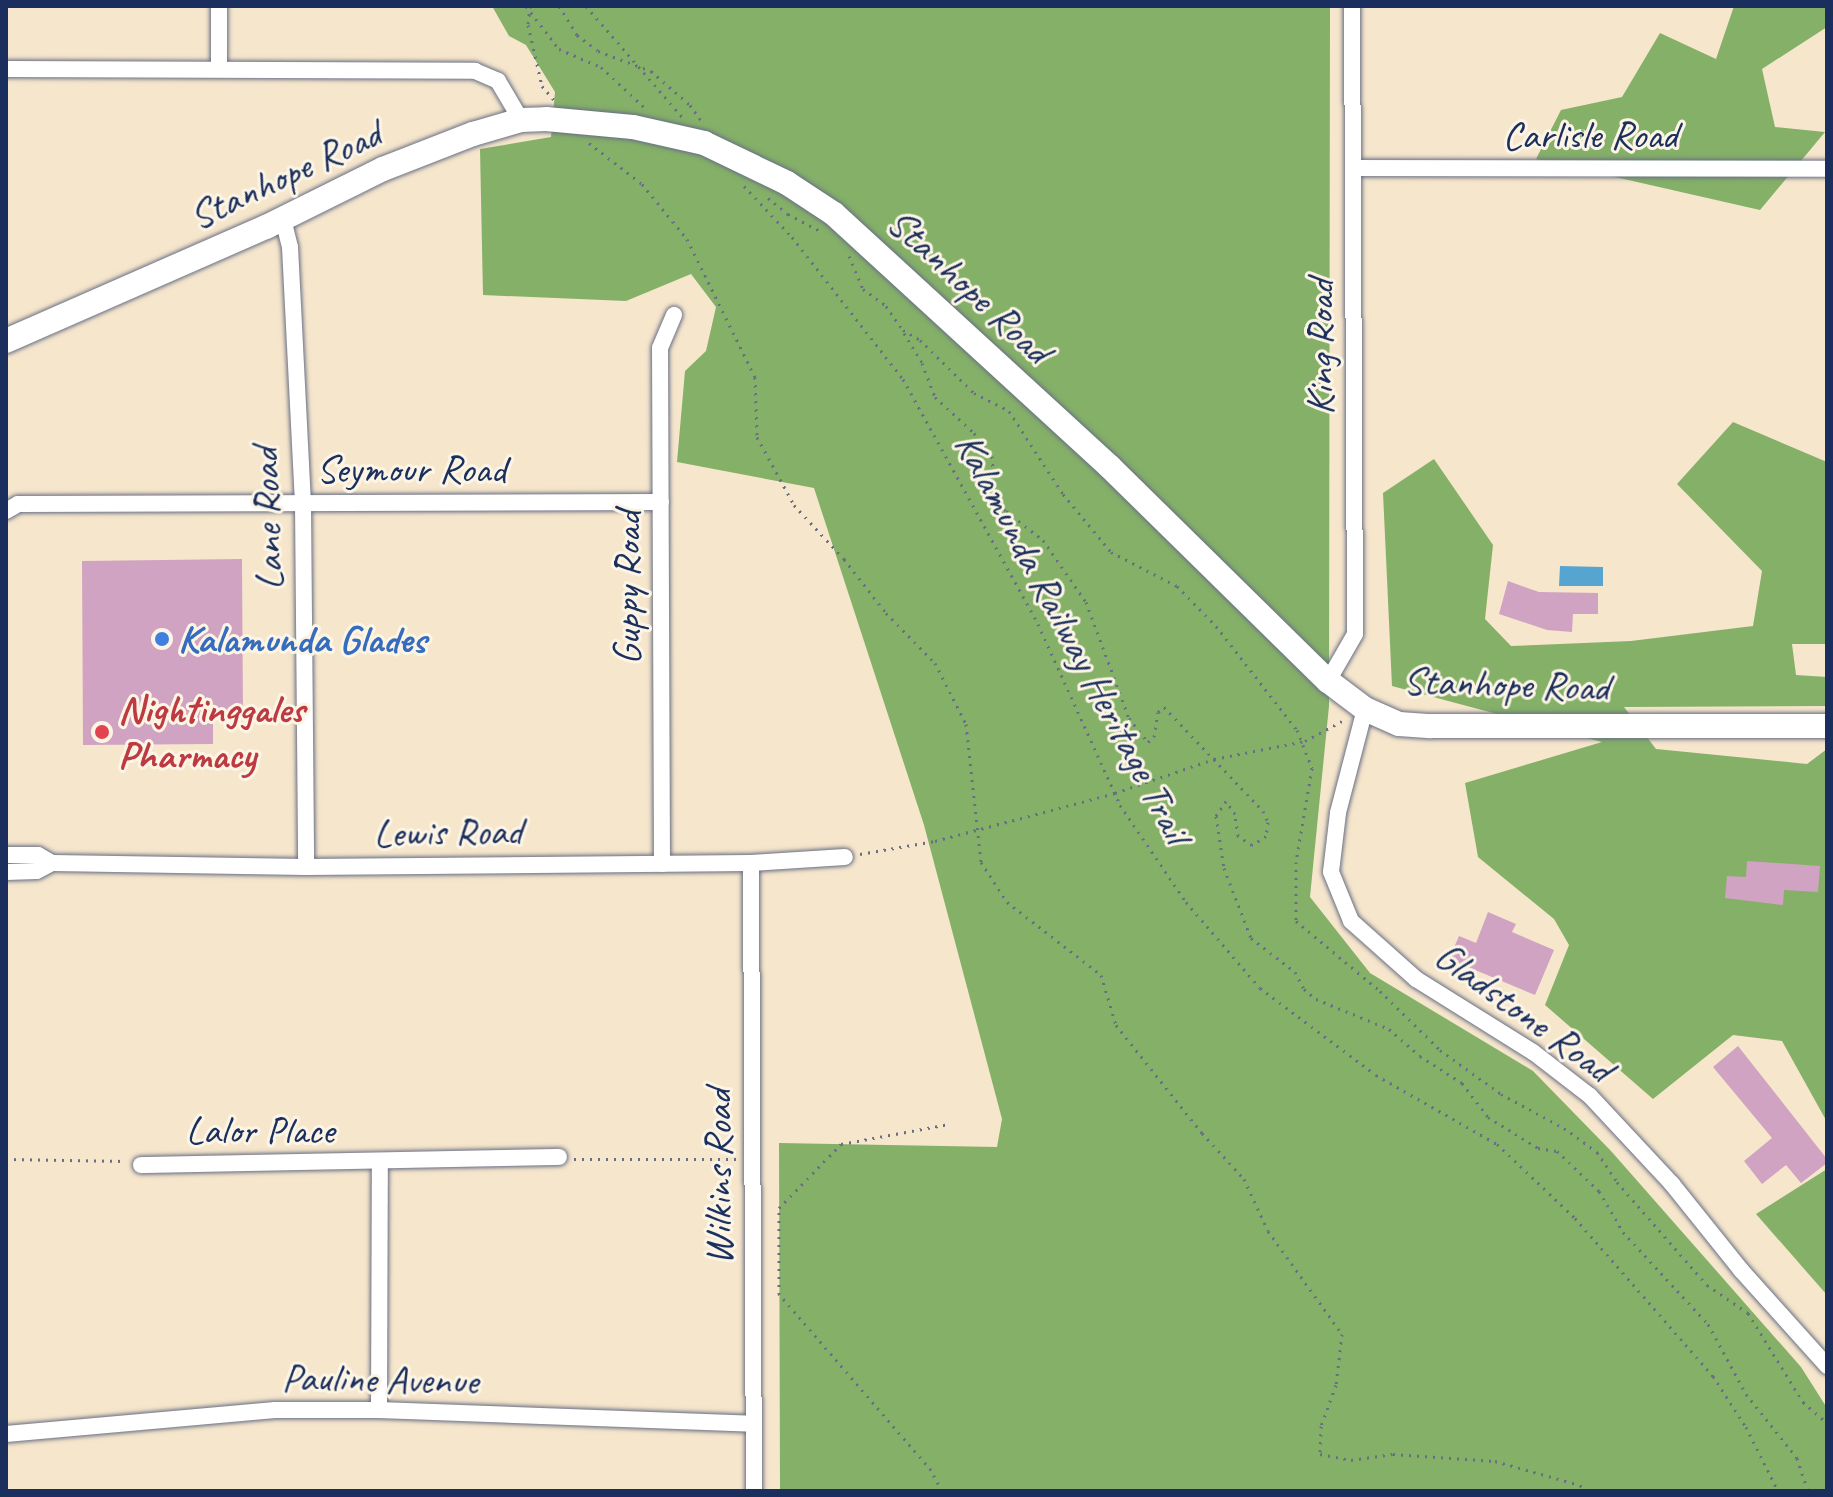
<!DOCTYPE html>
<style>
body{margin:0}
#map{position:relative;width:1833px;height:1497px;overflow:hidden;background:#f6e6cc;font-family:Caveat,sans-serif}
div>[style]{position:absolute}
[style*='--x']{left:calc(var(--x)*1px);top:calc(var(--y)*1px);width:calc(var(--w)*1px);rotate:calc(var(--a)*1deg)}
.forest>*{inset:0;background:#85b068}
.water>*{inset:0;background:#56a5d0}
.building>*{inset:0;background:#d0a3c2}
.path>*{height:3px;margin-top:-1.5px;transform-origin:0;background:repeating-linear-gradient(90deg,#686f84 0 2px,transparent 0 8px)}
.roads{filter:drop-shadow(0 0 2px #686f84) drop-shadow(0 0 2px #686f84)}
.street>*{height:16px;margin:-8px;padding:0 8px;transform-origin:8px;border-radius:8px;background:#fff}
.secondary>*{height:24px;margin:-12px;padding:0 12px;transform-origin:12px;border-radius:12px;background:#fff}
.dots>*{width:22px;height:22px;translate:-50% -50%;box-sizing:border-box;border:4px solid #fcf5e5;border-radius:50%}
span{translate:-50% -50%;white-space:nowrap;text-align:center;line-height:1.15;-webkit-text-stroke:6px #fcf5e5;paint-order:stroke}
.street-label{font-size:40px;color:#1b2f5e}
.shop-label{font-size:40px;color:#366cbe;font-weight:700}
.left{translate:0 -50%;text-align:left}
.health-label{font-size:40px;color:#be3a42;font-weight:700}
.frame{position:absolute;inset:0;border:8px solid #1b2f5e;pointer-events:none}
</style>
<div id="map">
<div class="forest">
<i style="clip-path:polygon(492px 6px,1330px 6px,1329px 706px,1310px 897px,1370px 973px,1533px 1071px,1611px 1151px,1801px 1367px,1827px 1408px,1827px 1491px,780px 1491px,779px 1143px,997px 1147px,1002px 1119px,924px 825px,814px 488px,677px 462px,685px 371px,706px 351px,716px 307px,691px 274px,626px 301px,483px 295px,480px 149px,551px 137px,555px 92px,526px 45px,509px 36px)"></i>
<i style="clip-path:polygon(1734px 6px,1827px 6px,1827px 27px,1762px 69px,1775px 127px,1825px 132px,1760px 210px,1536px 159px,1561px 110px,1622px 97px,1660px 33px,1716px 59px)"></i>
<i style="clip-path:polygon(1733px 422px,1827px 462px,1827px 644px,1792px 644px,1796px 675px,1827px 677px,1827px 706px,1624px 707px,1656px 749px,1807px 764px,1827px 749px,1827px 1122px,1782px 1041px,1733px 1035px,1653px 1099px,1545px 1005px,1569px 945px,1554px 919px,1478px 857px,1465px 783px,1602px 742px,1392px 686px,1383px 493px,1434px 459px,1493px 545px,1485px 619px,1511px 646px,1631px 641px,1753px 626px,1762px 571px,1677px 484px)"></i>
<i style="clip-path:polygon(1827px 1169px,1827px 1295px,1756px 1214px)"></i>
</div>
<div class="water">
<i style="clip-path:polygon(1560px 566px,1603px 567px,1603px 586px,1559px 586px)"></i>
</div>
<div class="building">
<i style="clip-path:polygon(242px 559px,243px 717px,213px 717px,213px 744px,83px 745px,82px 561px)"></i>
<i style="clip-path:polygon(1508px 581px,1539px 592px,1598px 593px,1598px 614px,1573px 614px,1572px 632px,1547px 630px,1499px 614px)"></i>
<i style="clip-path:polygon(1747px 861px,1820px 866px,1818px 892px,1784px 890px,1783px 905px,1725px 898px,1727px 876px,1746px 877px)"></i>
<i style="clip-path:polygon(1488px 912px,1516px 924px,1512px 932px,1554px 950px,1535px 995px,1449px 959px,1459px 936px,1476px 943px)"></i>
<i style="clip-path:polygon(1738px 1046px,1827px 1159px,1827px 1163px,1801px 1183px,1786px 1165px,1762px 1184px,1744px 1161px,1772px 1138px,1713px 1067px)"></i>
</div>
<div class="path">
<i style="--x:526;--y:6;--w:54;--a:52.5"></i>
<i style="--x:559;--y:49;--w:46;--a:23.2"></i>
<i style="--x:601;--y:67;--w:60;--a:43"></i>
<i style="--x:530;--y:6;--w:19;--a:96"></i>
<i style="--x:528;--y:25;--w:63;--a:77.1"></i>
<i style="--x:542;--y:86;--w:18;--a:49"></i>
<i style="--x:559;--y:6;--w:34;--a:58"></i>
<i style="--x:577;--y:35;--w:26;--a:37"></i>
<i style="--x:598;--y:51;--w:57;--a:20.7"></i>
<i style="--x:651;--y:71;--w:52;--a:41.1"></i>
<i style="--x:690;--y:105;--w:22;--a:54"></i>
<i style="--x:586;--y:6;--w:148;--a:49.1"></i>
<i style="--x:589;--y:143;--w:67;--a:37.7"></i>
<i style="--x:642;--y:184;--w:71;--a:50.7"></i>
<i style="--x:687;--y:239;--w:154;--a:63.8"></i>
<i style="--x:755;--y:377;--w:60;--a:88.1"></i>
<i style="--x:757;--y:437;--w:77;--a:61.4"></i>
<i style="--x:794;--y:505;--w:74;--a:47.2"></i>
<i style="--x:844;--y:559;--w:68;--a:52.1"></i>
<i style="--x:886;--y:613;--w:70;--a:45.6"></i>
<i style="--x:935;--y:663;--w:68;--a:63.1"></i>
<i style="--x:966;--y:724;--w:139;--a:83.8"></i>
<i style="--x:981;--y:862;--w:48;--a:57"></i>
<i style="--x:1007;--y:902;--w:119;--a:37.8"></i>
<i style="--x:1101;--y:975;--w:52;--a:73.3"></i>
<i style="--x:1116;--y:1025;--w:138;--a:51.5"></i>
<i style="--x:1202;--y:1133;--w:62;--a:47.6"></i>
<i style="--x:1244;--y:1179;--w:57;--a:65.2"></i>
<i style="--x:1268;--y:1231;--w:127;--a:54.3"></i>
<i style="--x:1342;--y:1334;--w:51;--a:96.7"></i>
<i style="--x:1336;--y:1385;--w:44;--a:110.1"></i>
<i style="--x:1321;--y:1426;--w:28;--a:92"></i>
<i style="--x:1320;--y:1454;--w:32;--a:11"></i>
<i style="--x:1351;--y:1460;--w:42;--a:-8.1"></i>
<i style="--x:1393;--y:1454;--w:102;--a:3.9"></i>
<i style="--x:1495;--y:1461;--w:88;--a:15.8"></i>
<i style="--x:1580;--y:1485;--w:8;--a:50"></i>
<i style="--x:744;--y:186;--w:70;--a:46.7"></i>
<i style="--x:792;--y:237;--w:180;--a:52"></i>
<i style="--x:903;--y:379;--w:280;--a:61.1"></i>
<i style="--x:1038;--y:624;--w:199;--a:65.6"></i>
<i style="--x:1120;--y:805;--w:117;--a:55.8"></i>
<i style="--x:1186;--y:902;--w:113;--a:49.3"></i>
<i style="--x:1260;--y:988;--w:145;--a:36.9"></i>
<i style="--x:1376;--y:1075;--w:139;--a:29.7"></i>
<i style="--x:1497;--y:1144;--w:108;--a:43.5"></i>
<i style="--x:1575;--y:1218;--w:210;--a:48.9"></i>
<i style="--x:1713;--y:1376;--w:61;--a:57.1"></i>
<i style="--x:1746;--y:1427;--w:72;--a:63.4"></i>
<i style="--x:768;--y:198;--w:26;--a:39"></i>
<i style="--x:788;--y:214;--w:38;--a:28"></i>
<i style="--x:849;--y:256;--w:36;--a:67"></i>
<i style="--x:863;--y:289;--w:29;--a:36"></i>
<i style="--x:886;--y:306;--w:29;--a:55"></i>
<i style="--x:903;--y:330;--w:20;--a:30"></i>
<i style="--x:920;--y:340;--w:76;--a:44.5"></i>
<i style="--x:974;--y:393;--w:39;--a:27"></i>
<i style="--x:1009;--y:411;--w:99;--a:57"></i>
<i style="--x:1063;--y:494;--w:75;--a:50.4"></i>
<i style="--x:1111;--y:552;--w:74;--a:27.3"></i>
<i style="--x:1177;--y:586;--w:56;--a:45.7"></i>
<i style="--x:1216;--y:626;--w:132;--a:52.1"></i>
<i style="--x:1297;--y:730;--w:41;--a:68.5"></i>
<i style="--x:1312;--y:768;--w:95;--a:99.7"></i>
<i style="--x:1296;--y:862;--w:59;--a:90"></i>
<i style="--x:1296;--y:921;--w:109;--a:39.8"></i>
<i style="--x:1380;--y:991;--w:84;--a:44.5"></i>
<i style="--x:1440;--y:1050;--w:75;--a:35.8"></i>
<i style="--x:1501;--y:1094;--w:72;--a:28.4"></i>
<i style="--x:1564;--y:1128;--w:41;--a:36"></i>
<i style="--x:1597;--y:1152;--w:36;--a:56"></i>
<i style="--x:1617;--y:1182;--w:137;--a:48.9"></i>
<i style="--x:1707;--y:1285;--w:50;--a:34.3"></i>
<i style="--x:1748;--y:1313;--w:105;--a:58.3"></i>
<i style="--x:1803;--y:1402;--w:32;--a:41"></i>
<i style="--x:904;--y:333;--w:35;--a:59"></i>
<i style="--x:922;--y:363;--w:36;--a:69"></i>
<i style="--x:935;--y:397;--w:53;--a:42.7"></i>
<i style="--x:974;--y:433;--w:29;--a:52"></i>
<i style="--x:992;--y:456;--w:40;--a:85.7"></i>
<i style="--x:995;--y:496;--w:19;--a:54"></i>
<i style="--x:1006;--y:511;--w:47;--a:38.1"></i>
<i style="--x:1043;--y:540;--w:75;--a:55.3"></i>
<i style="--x:1086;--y:602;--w:124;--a:69.7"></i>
<i style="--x:1129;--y:718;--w:31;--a:52"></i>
<i style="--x:1148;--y:742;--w:8;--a:-40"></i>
<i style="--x:1154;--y:737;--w:25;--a:-81"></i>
<i style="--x:1158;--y:712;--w:8;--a:-40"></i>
<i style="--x:1164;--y:707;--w:144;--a:46.4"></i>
<i style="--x:1263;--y:811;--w:12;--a:66"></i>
<i style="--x:1268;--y:822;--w:14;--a:98"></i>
<i style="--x:1266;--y:836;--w:17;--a:147"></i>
<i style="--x:1252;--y:845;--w:17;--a:-147"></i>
<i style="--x:1238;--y:836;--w:22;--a:-98"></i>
<i style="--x:1235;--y:814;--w:16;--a:-125"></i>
<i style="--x:1226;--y:801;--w:18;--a:124"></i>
<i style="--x:1216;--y:816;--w:53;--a:81.3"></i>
<i style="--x:1224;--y:868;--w:75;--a:68.9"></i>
<i style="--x:1251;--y:938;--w:56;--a:37.7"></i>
<i style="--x:1295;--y:972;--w:19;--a:62"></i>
<i style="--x:1304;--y:989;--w:16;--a:40"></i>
<i style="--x:1316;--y:999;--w:79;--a:22.3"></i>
<i style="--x:1389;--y:1029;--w:41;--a:41.1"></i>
<i style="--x:1420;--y:1056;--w:50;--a:32.7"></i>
<i style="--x:1462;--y:1083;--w:43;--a:52.6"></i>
<i style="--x:1488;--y:1117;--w:59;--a:31.8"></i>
<i style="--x:1538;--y:1148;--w:19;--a:9"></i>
<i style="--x:1557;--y:1151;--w:58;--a:43.6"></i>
<i style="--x:1599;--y:1191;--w:48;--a:59.7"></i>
<i style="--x:1623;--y:1232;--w:125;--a:47.3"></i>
<i style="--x:1708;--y:1324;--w:80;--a:61.5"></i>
<i style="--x:1746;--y:1394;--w:82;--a:51.4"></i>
<i style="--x:1797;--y:1458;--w:35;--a:72"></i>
<i style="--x:860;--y:854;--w:76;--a:-9.8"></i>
<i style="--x:935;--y:841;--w:186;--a:-14.9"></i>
<i style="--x:1115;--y:793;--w:105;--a:-19"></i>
<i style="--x:1214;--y:759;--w:93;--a:-11.2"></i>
<i style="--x:1305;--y:741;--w:44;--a:-28.3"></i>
<i style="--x:6;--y:1159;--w:120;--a:1"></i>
<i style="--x:574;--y:1159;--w:165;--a:0"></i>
<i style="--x:942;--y:1491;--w:24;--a:-118"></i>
<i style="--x:931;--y:1470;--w:233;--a:-130.8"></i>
<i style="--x:779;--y:1294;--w:86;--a:-90"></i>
<i style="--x:779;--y:1208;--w:89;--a:-45.9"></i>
<i style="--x:841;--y:1144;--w:110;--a:-10.5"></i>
</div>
<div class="roads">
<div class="street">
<i style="--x:219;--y:6;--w:62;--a:90"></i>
<i style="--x:6;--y:69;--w:469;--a:0.2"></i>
<i style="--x:475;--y:71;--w:25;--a:23"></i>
<i style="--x:498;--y:81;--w:45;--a:59.5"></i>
<i style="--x:1353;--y:168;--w:474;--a:0.1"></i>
<i style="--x:283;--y:219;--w:29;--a:76"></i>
<i style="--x:290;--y:247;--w:257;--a:87.1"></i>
<i style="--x:303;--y:504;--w:363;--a:89.5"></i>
<i style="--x:6;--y:511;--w:14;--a:-30"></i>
<i style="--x:18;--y:504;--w:643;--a:-0.18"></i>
<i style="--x:1328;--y:681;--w:54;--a:-60.1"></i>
<i style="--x:1355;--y:634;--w:628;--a:-90.27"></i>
<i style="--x:1365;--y:709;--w:107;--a:104.6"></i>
<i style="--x:1338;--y:813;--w:59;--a:96.8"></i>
<i style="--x:1331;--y:872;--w:53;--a:67.8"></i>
<i style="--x:1351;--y:921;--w:87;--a:41.7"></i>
<i style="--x:1416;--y:979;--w:138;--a:32"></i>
<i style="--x:1533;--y:1052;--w:72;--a:37.7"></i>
<i style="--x:1590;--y:1096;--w:120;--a:47"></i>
<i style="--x:1672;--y:1184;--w:110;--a:51.3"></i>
<i style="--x:1741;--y:1270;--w:129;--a:48.1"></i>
<i style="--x:6;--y:855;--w:32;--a:0"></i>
<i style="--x:38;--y:855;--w:16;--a:30"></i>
<i style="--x:52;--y:863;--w:254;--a:0.9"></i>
<i style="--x:306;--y:867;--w:445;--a:-0.5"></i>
<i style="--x:751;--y:863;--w:94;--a:-3.7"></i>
<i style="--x:751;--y:863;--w:628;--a:89.73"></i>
<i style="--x:662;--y:864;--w:516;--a:-90.22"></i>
<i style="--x:660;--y:348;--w:36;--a:-67"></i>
<i style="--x:6;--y:872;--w:31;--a:-2"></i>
<i style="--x:37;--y:871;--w:17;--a:-28"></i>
<i style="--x:141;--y:1165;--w:418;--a:-1.1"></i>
<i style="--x:379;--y:1410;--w:247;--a:-89.8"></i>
<i style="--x:6;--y:1434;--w:270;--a:-5.1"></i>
<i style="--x:275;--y:1410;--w:104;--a:0"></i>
<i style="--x:379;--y:1410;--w:374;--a:2.1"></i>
</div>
<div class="secondary">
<i style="--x:6;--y:341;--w:284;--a:-23.7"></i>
<i style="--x:266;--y:227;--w:131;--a:-26.4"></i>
<i style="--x:383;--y:169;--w:97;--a:-21.3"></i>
<i style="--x:473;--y:134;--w:50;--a:-16.3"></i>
<i style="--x:521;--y:120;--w:25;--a:-2"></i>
<i style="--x:546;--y:119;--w:87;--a:5.3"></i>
<i style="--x:633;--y:127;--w:73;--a:12.7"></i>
<i style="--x:704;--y:143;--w:92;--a:25.7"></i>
<i style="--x:787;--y:183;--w:56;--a:33.4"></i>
<i style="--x:834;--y:214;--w:374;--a:42.5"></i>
<i style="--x:1110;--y:467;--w:305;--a:44.5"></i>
<i style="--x:1328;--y:681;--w:46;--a:37.1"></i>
<i style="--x:1365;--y:709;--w:37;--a:24"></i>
<i style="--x:1399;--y:724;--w:32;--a:4"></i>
<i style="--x:1431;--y:726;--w:396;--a:0"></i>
</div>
</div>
<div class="dots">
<i style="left:162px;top:639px;background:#3f7fe0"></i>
<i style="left:102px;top:732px;background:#e0444e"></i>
</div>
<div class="street-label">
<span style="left:1590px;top:135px">Carlisle Road</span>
<span style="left:285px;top:175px;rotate:-25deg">Stanhope Road</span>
<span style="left:969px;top:286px;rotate:43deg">Stanhope Road</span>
<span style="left:1320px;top:347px;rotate:-90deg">King Road</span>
<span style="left:411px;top:469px">Seymour Road</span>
<span style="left:267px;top:519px;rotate:-92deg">Lane Road</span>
<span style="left:627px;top:588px;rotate:-90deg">Guppy Road</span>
<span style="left:1073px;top:638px;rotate:62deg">Kalamunda Railway Heritage Trail</span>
<span style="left:1506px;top:684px;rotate:2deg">Stanhope Road</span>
<span style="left:448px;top:832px;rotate:-1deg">Lewis Road</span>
<span style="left:1524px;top:1012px;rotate:36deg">Gladstone Road</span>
<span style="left:260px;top:1130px">Lalor Place</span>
<span style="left:718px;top:1177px;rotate:-90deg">Wilkins Road</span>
<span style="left:380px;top:1379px;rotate:1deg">Pauline Avenue</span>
</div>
<div class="shop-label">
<span class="left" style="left:178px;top:639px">Kalamunda Glades</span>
</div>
<div class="health-label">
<span class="left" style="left:118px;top:732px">Nightinggales<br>Pharmacy</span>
</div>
<div class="frame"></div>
</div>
